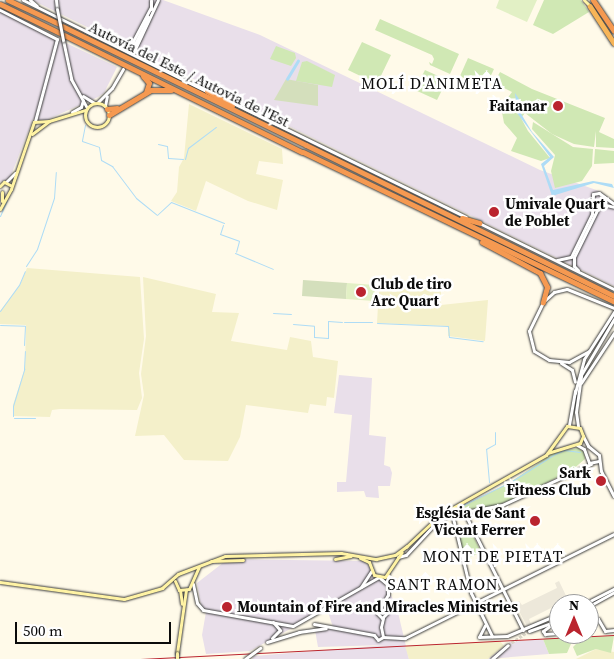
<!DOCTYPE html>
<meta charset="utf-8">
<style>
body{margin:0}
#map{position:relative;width:614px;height:659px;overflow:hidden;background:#fffae9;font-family:"Source Serif 4",serif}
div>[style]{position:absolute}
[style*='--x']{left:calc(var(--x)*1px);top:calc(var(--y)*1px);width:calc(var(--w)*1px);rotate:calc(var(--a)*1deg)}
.industrial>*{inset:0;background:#e9dfea}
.farmland>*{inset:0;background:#f4f0ca}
.green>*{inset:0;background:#d0e8b4}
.cemetery>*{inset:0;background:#d4dfbc}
.pitch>*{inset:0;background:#e2f0c5}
.plaza>*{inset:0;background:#ede8da}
.water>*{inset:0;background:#aedcf6}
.stream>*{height:1px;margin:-0.5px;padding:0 0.5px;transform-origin:0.5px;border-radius:0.5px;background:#aedcf6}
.canal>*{height:2.5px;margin:-1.25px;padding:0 1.25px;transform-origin:1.25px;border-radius:1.25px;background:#aedcf6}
.tertiary-tunnel>*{height:3px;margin-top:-1.5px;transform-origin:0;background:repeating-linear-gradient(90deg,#dad6c8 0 3px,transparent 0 4.5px)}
.roads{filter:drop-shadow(0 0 1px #3e3e3e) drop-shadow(0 0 1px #3e3e3e)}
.tertiary>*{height:3px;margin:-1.5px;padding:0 1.5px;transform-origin:1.5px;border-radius:1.5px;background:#fff}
.secondary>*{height:3px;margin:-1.5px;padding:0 1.5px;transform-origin:1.5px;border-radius:1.5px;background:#fff3a4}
.secondary>.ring{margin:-1.5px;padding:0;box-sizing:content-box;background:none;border:3px solid #fff3a4;border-radius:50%}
.trunk>*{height:4.5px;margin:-2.25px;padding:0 2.25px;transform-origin:2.25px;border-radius:2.25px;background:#f7b558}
.motorway>*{height:5px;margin:-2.5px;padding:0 2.5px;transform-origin:2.5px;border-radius:2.5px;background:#f59951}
.rail>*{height:1px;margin:-0.5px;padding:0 0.5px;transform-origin:0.5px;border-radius:0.5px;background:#ba242e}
.bridges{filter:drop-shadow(0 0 1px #3e3e3e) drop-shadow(0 0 1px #3e3e3e)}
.tertiary-bridge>*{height:3px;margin:-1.5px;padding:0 1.5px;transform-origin:1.5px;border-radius:1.5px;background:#fff}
.secondary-bridge>*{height:3px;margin:-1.5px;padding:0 1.5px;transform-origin:1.5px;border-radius:1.5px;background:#fff3a4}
.dots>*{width:14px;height:14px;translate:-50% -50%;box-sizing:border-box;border:2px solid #fff;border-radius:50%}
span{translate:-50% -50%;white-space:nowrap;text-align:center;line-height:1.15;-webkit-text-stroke:5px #fff;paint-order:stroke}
.street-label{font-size:15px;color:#0b0b0b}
.poi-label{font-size:15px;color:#0b0b0b;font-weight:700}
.right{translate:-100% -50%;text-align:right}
.left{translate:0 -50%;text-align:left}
.neighbourhood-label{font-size:16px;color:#0b0b0b;letter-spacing:1px}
.north{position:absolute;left:549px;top:594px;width:50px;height:50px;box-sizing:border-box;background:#fff;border:1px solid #9d9d9d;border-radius:50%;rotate:0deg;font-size:14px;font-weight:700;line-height:20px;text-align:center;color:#0b0b0b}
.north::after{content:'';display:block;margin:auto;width:18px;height:22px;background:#ba242e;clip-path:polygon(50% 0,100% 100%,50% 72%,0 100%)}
.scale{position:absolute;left:15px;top:622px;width:156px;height:22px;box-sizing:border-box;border:2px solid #0b0b0b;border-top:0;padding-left:6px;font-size:15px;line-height:18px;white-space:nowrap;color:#0b0b0b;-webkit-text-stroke:4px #fff;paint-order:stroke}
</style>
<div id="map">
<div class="industrial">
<i style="clip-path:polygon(32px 0,163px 0,260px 35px,540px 170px,599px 191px,614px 206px,614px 286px)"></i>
<i style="clip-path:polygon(0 12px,117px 67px,104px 93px,98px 97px,44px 121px,33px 119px,10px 178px,0 182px)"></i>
<i style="clip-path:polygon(339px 375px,372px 378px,369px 435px,386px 437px,384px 465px,390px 467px,392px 473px,390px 486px,378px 486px,379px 498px,366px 497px,364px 491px,337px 492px,337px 482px,346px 482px,352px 415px,334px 413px)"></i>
<i style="clip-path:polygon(228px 559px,364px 561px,383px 582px,396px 604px,409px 659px,252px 659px,254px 656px,386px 645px,318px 647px,315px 630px,333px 627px,327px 609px,250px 651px,206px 654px,202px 635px,206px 612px,201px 606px,197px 583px)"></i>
<i style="clip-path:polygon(543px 639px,549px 654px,488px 659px,510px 642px)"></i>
</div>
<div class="farmland">
<i style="clip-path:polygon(189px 104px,282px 149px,283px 164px,259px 161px,256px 174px,283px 180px,277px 210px,248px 201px,206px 181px,196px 211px,171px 201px,177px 192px,179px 167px,184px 158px)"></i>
<i style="clip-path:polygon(27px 268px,140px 277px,144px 339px,139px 373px,142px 398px,137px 410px,60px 409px,52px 410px,50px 417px,13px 416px,13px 405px,25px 368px,26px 325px,0 324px,0 311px,20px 285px)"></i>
<i style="clip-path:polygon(143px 277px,216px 294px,212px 312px,239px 313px,231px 341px,287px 350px,290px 337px,311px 341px,313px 357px,338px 361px,334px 398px,327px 397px,326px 406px,310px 404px,308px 413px,246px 405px,240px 437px,228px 461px,184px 460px,164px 435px,135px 436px,144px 395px,141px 374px,146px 336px)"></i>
<i style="clip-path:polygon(379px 288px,441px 288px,441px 305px,488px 300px,485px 341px,448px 336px,448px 326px,377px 323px)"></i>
<i style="clip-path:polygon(500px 641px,504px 646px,488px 659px,409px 659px,405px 646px)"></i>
<i style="clip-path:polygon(596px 649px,614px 652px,614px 659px,576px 659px)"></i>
</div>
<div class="green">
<i style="clip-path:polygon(544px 0,581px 0,589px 12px,553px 34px,533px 25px)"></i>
<i style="clip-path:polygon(380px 19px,459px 54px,450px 74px,430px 65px,429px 62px,432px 64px,434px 59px,432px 55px,375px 30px)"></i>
<i style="clip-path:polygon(362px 42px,391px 55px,377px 84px,348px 70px)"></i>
<i style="clip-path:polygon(276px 46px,295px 53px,296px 58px,291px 66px,270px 59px)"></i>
<i style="clip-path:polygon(468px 58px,494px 69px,485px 88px,460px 76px)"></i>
<i style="clip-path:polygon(307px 61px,335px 75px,332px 87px,296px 81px,302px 62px)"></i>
<i style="clip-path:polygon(425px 70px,447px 80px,437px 100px,415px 90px)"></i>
<i style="clip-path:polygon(500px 72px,532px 89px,605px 118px,599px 132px,614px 139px,614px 148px,596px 147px,596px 131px,594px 147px,574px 144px,552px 134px,525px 113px,521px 118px,528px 131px,550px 158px,541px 161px,511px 151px,517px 138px,504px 123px,501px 107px,512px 92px,494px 83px)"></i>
<i style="clip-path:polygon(533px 122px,573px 147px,593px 149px,592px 166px,582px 181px,555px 188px,551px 171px,555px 155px,532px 129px)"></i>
<i style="clip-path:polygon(595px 149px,614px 151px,614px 163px,594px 164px)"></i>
<i style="clip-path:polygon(578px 448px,584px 452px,585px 459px,572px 470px,514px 499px,491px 507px,454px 511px,509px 483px,555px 452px)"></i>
<i style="clip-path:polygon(469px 527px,481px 552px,465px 560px,458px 533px)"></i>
<i style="clip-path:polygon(614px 636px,611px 653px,596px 649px,577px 656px,573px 647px,577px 643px,576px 637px)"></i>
<i style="clip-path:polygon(574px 637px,567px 653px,549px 654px,543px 639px)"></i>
</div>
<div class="cemetery">
<i style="clip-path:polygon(286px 79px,318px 85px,318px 106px,274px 100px)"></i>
<i style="clip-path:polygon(303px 280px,347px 283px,346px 299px,302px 296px)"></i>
</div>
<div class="pitch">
<i style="clip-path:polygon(499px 0,537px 0,527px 22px,496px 8px)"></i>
<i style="clip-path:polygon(347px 283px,375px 285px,374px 301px,346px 299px)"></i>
</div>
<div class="plaza">
<i style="clip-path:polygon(559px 581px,570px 604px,563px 602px,529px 619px,531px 624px,527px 626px,515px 603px,519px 601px,522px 605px,557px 588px,555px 583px)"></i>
</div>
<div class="water">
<i style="clip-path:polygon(515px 93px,521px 102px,520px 112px,532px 132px,554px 157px,544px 166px,553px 190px,593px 181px,612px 184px,614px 188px,594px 183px,552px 196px,541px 164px,550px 157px,517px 113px)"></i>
</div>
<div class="stream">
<i style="--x:85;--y:125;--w:16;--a:101"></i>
<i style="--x:82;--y:141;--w:18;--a:19"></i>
<i style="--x:99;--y:147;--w:13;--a:81"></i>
<i style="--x:101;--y:160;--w:13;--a:29"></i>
<i style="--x:112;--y:166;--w:40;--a:53"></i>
<i style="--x:136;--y:198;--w:26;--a:39"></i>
<i style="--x:158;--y:144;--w:9;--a:13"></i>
<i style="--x:167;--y:146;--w:12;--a:85"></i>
<i style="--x:168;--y:158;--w:15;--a:4"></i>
<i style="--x:185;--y:159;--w:11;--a:-75"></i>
<i style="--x:188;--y:148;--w:35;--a:-37"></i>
<i style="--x:157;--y:215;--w:19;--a:-43"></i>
<i style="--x:171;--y:202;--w:57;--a:21.6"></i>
<i style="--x:0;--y:216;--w:17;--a:-66"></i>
<i style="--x:223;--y:225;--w:9;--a:108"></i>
<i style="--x:220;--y:234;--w:20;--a:20"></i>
<i style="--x:239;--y:241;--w:11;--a:105"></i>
<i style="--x:235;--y:253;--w:41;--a:22.8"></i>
<i style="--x:26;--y:266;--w:20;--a:-57"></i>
<i style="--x:37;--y:249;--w:54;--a:-71.6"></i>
<i style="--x:54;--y:198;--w:26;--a:-86"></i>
<i style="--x:0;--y:311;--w:32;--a:-54"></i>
<i style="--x:19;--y:285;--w:15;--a:-67"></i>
<i style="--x:273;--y:313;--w:18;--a:3"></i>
<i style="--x:344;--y:322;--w:28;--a:0"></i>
<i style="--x:377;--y:323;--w:71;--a:2.4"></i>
<i style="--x:448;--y:326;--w:11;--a:85"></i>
<i style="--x:449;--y:337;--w:34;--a:7"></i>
<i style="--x:293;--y:324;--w:21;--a:5"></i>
<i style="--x:314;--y:326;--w:11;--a:90"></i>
<i style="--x:314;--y:337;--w:14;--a:4"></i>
<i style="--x:328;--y:338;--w:17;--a:-90"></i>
<i style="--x:328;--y:321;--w:14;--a:4"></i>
<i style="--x:0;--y:325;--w:25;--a:2"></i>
<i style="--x:25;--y:326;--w:19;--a:93"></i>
<i style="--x:13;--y:416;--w:10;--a:-90"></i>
<i style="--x:13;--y:406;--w:39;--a:-73"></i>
<i style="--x:24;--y:369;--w:18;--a:-87"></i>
<i style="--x:14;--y:418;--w:21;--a:0"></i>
<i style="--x:489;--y:482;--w:33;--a:-95"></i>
<i style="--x:486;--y:449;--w:10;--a:-29"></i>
<i style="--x:495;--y:444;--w:12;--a:-90"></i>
<i style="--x:453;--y:510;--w:66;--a:-26.2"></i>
<i style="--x:512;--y:481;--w:51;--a:-32.1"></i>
<i style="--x:555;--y:454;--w:10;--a:-24"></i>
<i style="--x:564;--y:450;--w:16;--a:7"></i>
</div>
<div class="canal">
<i style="--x:287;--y:79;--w:21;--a:-59"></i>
</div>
<div class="tertiary-tunnel">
<i style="--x:508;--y:645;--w:25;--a:-34"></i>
</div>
<div class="roads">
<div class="tertiary">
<i style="--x:23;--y:0;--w:207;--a:26.4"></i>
<i style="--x:30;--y:0;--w:9;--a:41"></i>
<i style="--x:56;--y:0;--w:9;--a:84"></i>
<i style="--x:151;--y:9;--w:9;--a:-90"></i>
<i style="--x:0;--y:10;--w:64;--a:27"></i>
<i style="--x:57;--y:39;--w:85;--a:105"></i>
<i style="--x:63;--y:40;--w:40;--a:78"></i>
<i style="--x:71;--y:79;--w:33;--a:61"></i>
<i style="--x:124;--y:49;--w:6;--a:-18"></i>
<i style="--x:130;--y:47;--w:45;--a:-62.3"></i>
<i style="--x:131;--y:52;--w:39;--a:-64"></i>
<i style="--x:140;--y:57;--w:9;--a:-122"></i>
<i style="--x:135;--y:49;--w:54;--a:-64.9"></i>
<i style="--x:83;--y:96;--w:13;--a:32"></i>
<i style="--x:227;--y:100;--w:266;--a:26.1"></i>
<i style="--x:97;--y:103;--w:21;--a:-45"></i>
<i style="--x:112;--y:88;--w:22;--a:-60"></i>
<i style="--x:105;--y:106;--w:10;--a:-79"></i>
<i style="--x:72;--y:112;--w:10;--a:-29"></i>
<i style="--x:81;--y:107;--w:7;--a:-74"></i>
<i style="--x:6;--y:182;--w:13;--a:-45"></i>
<i style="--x:602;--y:204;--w:12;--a:14"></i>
<i style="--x:479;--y:223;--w:150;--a:26.1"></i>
<i style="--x:557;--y:260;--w:14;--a:-12"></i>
<i style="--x:571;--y:257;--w:48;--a:-64"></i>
<i style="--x:592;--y:214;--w:20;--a:-87"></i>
<i style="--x:593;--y:194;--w:6;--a:-9"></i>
<i style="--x:599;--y:193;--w:19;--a:36"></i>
<i style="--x:578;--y:270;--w:6;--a:-135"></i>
<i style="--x:574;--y:266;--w:9;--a:-90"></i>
<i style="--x:574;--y:257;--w:66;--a:-63.8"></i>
<i style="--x:589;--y:351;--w:23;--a:151"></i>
<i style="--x:569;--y:362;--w:20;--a:-174"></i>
<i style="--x:549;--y:360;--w:17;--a:-149"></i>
<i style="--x:534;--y:351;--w:21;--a:-104"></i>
<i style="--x:529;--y:331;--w:32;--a:-64"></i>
<i style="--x:543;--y:302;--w:15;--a:-42"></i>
<i style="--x:554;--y:292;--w:13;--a:-13"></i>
<i style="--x:567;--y:289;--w:51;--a:22"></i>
<i style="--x:561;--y:363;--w:13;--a:32"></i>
<i style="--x:572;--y:370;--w:12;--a:76"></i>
<i style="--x:581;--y:383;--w:60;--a:-56.6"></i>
<i style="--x:575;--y:393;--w:35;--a:-75"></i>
<i style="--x:584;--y:359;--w:56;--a:-57.4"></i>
<i style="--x:569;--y:425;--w:35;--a:-80"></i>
<i style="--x:578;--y:426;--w:14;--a:-98"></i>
<i style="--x:576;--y:412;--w:37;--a:-82"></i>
<i style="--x:581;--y:375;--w:65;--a:-59.5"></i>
<i style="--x:583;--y:436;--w:11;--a:63"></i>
<i style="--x:588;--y:446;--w:14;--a:39"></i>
<i style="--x:599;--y:455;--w:16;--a:83"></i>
<i style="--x:601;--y:471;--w:28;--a:63"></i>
<i style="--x:577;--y:445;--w:8;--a:30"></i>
<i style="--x:584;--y:449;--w:15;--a:70"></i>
<i style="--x:589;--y:463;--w:10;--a:-11"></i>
<i style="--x:464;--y:512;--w:132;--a:63.4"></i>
<i style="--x:452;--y:514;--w:81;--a:76.5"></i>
<i style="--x:471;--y:593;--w:48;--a:64"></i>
<i style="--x:398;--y:557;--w:8;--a:-14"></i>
<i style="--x:406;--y:555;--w:41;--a:-47"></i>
<i style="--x:434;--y:525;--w:18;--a:-34"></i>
<i style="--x:449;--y:515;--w:54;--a:-10.7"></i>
<i style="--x:502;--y:505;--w:98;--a:-24.7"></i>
<i style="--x:380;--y:578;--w:11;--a:41"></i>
<i style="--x:193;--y:584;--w:19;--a:78"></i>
<i style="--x:197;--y:603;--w:9;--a:49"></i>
<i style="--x:203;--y:610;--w:91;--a:10.1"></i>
<i style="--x:293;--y:626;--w:99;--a:-29.7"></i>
<i style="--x:361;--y:587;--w:20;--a:-57"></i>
<i style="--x:584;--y:604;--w:34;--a:-27"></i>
<i style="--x:589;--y:606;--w:29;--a:-29"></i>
<i style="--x:381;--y:609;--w:7;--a:34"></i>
<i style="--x:387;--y:613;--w:7;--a:135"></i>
<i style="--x:382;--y:618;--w:7;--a:-135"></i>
<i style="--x:377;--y:613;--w:21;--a:-59"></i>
<i style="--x:388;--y:595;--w:20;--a:-90"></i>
<i style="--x:273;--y:622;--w:11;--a:49"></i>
<i style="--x:555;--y:622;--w:15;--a:143"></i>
<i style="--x:543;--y:631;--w:4;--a:56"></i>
<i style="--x:545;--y:634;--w:14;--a:-4"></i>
<i style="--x:589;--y:623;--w:10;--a:-24"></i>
<i style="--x:598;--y:619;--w:14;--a:60"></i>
<i style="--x:605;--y:631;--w:9;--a:-6"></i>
<i style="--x:314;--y:624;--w:61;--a:10.4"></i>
<i style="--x:529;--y:631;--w:32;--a:-20"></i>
<i style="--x:374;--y:635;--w:6;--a:51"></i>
<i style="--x:378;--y:640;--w:6;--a:-31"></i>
<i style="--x:383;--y:637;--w:22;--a:3"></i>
<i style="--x:405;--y:638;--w:233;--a:-26.5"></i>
<i style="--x:383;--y:637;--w:10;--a:-101"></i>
<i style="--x:381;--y:627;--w:9;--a:-77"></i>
<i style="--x:479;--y:637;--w:28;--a:-2"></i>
<i style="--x:507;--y:636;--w:56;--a:-22.9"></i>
<i style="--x:479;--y:637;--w:13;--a:-63"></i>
<i style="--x:272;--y:638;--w:10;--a:-45"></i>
<i style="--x:267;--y:642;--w:34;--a:-17"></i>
<i style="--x:299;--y:632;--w:27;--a:-8"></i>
<i style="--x:492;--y:659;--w:21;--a:-41"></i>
</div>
<div class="secondary">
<i style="--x:584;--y:0;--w:8;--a:45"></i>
<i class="ring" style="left:85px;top:103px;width:21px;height:21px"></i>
<i style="--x:32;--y:134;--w:21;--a:-37"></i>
<i style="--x:49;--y:121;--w:39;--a:-17"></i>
<i style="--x:0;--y:186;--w:6;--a:-45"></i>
<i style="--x:4;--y:182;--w:7;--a:27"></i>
<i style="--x:2;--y:192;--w:9;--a:90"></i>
<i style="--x:0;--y:209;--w:23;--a:-61"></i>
<i style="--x:11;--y:189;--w:71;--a:-71.1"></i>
<i style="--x:34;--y:122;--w:15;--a:-4"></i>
<i style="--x:406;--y:547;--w:47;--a:-43.3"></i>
<i style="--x:440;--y:515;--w:122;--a:-29.5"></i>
<i style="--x:546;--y:455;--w:36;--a:-54"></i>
<i style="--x:567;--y:426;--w:13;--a:9"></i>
<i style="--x:580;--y:428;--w:9;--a:69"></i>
<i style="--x:583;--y:436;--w:8;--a:113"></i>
<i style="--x:580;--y:443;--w:34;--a:163"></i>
<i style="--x:360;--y:558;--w:10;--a:24"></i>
<i style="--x:369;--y:562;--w:14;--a:69"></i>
<i style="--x:374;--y:575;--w:11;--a:10"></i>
<i style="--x:385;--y:577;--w:30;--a:-56"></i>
<i style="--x:335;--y:559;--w:16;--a:-11"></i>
<i style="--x:211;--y:561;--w:32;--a:-2"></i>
<i style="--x:175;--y:581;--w:10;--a:66"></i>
<i style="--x:179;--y:590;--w:10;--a:-6"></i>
<i style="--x:189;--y:589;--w:24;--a:-66"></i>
<i style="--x:0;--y:582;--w:125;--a:7.8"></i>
<i style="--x:124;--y:599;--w:40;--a:-16"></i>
<i style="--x:162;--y:588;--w:21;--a:-41"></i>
<i style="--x:178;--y:574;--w:50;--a:-21"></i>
<i style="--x:225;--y:556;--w:116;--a:-1.5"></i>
<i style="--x:341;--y:553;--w:36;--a:10"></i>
<i style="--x:376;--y:559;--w:19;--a:-12"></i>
<i style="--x:395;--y:555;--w:15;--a:-37"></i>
<i style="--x:180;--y:590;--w:14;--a:82"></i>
<i style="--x:177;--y:653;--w:64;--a:-81.9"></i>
</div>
<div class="trunk">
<i style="--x:590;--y:6;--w:44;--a:57"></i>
</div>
<div class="motorway">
<i style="--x:8;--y:0;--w:56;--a:25.2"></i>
<i style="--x:593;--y:0;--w:37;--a:56"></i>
<i style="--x:0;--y:4;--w:67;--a:25.8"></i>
<i style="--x:62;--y:26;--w:271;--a:26"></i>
<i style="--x:64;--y:35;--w:265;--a:26.2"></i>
<i style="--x:143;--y:76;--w:9;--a:49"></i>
<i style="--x:149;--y:83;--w:9;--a:108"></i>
<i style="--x:207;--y:91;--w:29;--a:31"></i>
<i style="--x:107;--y:109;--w:10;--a:-6"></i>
<i style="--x:109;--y:115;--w:49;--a:-30.8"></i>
<i style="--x:151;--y:90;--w:20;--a:0"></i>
<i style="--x:306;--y:145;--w:343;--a:26.1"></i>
<i style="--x:303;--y:152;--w:345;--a:25.7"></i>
<i style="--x:462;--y:218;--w:18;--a:16"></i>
<i style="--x:482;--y:242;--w:66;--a:28.1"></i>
<i style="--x:540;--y:273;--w:16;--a:63"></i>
<i style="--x:547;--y:287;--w:16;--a:105"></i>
</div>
</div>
<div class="rail">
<i style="--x:140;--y:659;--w:475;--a:-2.9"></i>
</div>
<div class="bridges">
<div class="tertiary-bridge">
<i style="--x:57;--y:9;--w:32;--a:79"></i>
<i style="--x:245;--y:659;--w:19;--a:-36"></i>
</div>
<div class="secondary-bridge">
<i style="--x:177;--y:659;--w:6;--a:-90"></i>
</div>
</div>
<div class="dots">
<i style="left:558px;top:106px;background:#ba242e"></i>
<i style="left:494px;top:212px;background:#ba242e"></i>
<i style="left:361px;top:292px;background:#ba242e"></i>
<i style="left:601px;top:481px;background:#ba242e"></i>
<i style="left:535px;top:521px;background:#ba242e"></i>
<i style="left:227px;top:607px;background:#ba242e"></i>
</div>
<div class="street-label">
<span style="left:189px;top:74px;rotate:26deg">Autovía del Este / Autovia de l'Est</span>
</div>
<div class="poi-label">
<span class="right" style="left:547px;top:106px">Faitanar</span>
<span class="left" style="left:505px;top:212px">Umivale Quart<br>de Poblet</span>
<span class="left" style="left:371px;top:292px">Club de tiro<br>Arc Quart</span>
<span class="right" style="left:591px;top:481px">Sark<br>Fitness Club</span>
<span class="right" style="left:525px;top:521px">Església de Sant<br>Vicent Ferrer</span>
<span class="left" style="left:237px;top:607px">Mountain of Fire and Miracles Ministries</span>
</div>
<div class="neighbourhood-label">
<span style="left:432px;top:83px">MOLÍ D'ANIMETA</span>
<span style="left:493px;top:556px">MONT DE PIETAT</span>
<span style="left:443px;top:584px">SANT RAMON</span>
</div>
<div class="north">N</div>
<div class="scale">500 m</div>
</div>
